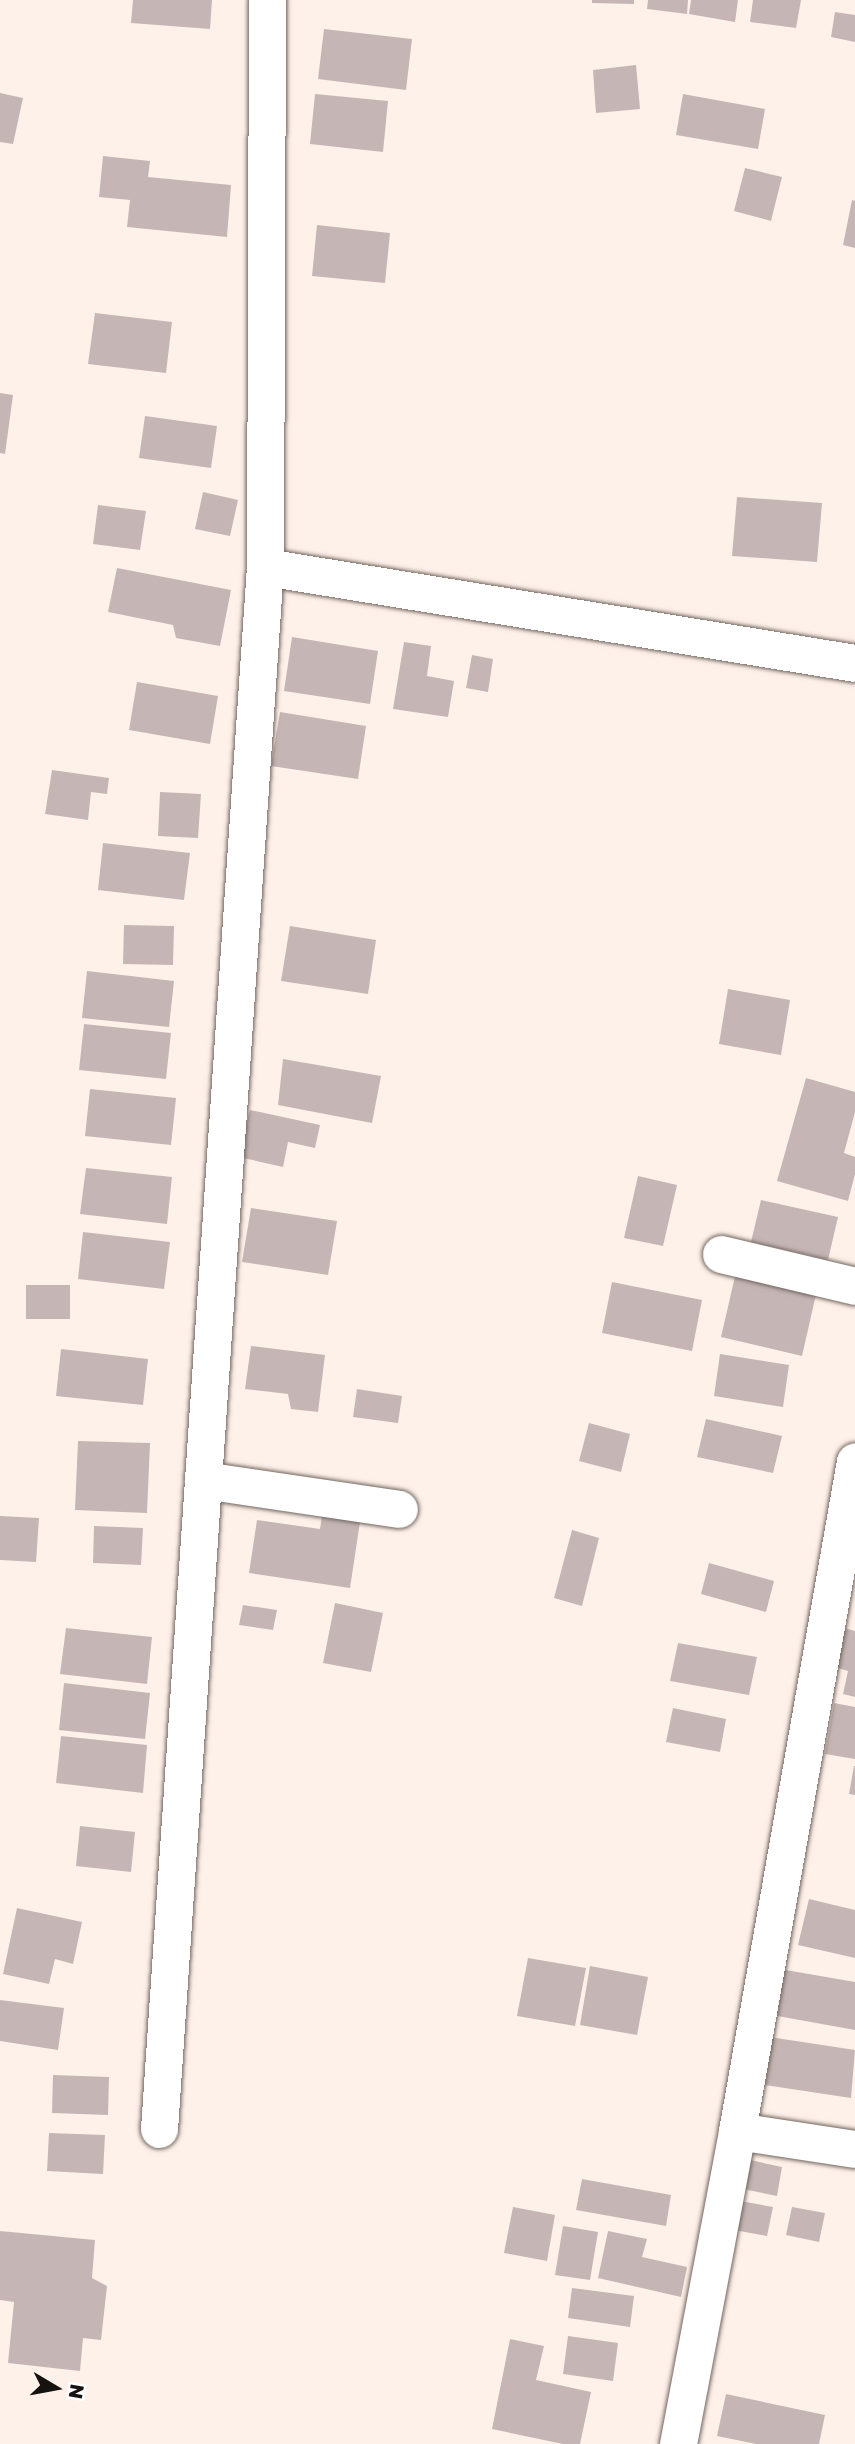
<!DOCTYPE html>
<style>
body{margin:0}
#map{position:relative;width:855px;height:2444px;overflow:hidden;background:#fef1e9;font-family:"Golos Text",sans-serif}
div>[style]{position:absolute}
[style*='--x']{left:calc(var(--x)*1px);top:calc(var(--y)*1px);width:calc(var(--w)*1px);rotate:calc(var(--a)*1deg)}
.building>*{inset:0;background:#c5b6b5}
.roads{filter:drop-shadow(0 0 2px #71655f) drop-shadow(0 0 2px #71655f)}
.minor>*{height:37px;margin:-18.5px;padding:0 18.5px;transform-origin:18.5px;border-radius:18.5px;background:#fff}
span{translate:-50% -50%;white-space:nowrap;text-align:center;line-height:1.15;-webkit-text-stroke:5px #fff;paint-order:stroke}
.north{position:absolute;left:21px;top:2353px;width:70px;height:70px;-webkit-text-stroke:5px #fff;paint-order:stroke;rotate:100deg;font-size:19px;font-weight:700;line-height:28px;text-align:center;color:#16120f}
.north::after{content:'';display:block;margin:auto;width:24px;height:32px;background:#16120f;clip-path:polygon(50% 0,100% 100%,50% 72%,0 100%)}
</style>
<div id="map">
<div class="building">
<i style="clip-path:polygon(133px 0,212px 0,210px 29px,131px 23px)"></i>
<i style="clip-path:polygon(592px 0,634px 0,634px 4px,592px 3px)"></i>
<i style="clip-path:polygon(648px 0,688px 0,687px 14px,647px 9px)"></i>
<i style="clip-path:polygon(691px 0,738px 0,735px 22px,689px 14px)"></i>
<i style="clip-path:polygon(753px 0,801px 0,796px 28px,750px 22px)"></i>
<i style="clip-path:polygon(835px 12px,855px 15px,855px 42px,831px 37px)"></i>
<i style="clip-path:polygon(324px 29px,412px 39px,406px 90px,318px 79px)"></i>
<i style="clip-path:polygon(636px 65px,640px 109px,596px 113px,593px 70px)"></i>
<i style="clip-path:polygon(0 93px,23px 98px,13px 144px,0 142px)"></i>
<i style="clip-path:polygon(315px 94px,388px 101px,383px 152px,310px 144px)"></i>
<i style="clip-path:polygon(683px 94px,765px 109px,758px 149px,676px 135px)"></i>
<i style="clip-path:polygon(103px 156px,150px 161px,148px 177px,231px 185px,227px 237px,127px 227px,130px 200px,99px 197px)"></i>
<i style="clip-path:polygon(745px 168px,782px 177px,771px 221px,734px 211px)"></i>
<i style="clip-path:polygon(852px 200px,855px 201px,855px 248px,843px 245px)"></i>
<i style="clip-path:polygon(317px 225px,390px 233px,385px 283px,312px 276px)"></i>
<i style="clip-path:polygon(95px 313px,172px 322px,166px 373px,88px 364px)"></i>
<i style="clip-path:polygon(0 393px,13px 395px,5px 454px,0 453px)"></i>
<i style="clip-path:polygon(145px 416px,217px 426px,211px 468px,139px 458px)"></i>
<i style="clip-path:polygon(203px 492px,238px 500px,230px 536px,195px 529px)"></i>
<i style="clip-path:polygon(737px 497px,822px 503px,817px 562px,732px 556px)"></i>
<i style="clip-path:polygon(98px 505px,146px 511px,140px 550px,93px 544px)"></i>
<i style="clip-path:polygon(117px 568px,231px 590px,220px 646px,176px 638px,173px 625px,108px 612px)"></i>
<i style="clip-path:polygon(292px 637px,378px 651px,370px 704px,284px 691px)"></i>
<i style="clip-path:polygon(404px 642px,431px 646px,427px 676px,454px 681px,448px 717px,393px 709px)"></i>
<i style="clip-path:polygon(472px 655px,493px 659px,488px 692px,466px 688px)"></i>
<i style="clip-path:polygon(137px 682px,218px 696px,210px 744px,129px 730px)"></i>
<i style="clip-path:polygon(280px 712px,366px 726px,358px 779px,271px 766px)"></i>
<i style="clip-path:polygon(52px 770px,109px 778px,107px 794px,91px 792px,88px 820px,45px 814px)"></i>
<i style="clip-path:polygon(160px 792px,201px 794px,198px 838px,158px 836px)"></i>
<i style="clip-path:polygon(103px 843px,190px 853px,184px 900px,98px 890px)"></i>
<i style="clip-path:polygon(124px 925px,174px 926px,173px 965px,123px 964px)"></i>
<i style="clip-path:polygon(290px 926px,376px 940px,368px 994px,281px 981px)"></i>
<i style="clip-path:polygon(87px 971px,174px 981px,169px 1027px,82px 1018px)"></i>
<i style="clip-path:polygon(728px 989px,790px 1000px,781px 1055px,719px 1044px)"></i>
<i style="clip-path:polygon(84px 1024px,171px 1033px,166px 1079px,79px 1070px)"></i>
<i style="clip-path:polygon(283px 1059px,381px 1076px,372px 1123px,278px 1105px)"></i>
<i style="clip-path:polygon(806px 1078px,855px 1092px,855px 1112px,844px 1153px,855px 1157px,855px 1174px,848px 1201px,777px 1181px)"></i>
<i style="clip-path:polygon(90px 1089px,176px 1098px,171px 1145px,85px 1136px)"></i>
<i style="clip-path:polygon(250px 1110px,320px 1125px,315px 1148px,288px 1142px,283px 1167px,239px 1157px)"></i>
<i style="clip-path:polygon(86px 1168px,172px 1177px,167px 1224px,80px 1214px)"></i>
<i style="clip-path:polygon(638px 1176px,677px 1185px,663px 1246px,624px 1238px)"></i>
<i style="clip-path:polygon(761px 1200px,838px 1217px,828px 1260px,751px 1242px)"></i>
<i style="clip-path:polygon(251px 1208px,337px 1221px,328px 1275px,242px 1262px)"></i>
<i style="clip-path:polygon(83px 1232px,170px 1242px,164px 1289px,78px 1279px)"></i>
<i style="clip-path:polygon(736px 1272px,817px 1290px,802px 1356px,721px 1337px)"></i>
<i style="clip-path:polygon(612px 1282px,702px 1300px,692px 1351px,602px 1333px)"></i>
<i style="clip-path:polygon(26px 1285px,70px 1285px,70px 1319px,26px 1319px)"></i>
<i style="clip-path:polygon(251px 1346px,325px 1355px,318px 1412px,291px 1409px,288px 1394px,245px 1389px)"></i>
<i style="clip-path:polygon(61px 1349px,148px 1359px,143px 1405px,56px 1396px)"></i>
<i style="clip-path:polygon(720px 1354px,789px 1365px,783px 1407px,714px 1396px)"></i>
<i style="clip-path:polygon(357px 1389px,402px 1396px,398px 1423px,353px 1417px)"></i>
<i style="clip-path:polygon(706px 1419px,782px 1436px,773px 1473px,697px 1457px)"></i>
<i style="clip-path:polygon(589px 1423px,630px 1434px,621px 1472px,579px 1461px)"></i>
<i style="clip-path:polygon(78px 1441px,150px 1443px,147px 1513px,75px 1510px)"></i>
<i style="clip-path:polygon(0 1516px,39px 1518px,36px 1562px,0 1560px)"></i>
<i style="clip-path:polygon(322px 1516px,360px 1522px,350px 1588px,249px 1573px,257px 1520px,320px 1529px)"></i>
<i style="clip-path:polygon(94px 1526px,143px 1528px,141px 1565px,93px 1563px)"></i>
<i style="clip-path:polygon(572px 1530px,599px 1538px,582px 1606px,554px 1598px)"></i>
<i style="clip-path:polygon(709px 1563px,774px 1581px,766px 1612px,701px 1594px)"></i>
<i style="clip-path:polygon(335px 1603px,383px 1613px,371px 1672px,323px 1663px)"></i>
<i style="clip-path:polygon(243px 1605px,277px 1610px,273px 1630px,239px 1625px)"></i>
<i style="clip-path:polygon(840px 1627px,855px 1631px,855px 1697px,843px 1694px,848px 1671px,831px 1666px)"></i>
<i style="clip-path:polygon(66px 1628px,152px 1637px,147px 1684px,60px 1674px)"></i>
<i style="clip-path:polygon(678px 1643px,757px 1657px,749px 1695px,670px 1681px)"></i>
<i style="clip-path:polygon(64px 1683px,150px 1693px,145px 1739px,59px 1730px)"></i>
<i style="clip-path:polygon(834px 1703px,855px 1707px,855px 1759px,825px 1754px)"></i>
<i style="clip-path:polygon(673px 1708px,726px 1719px,720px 1752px,666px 1742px)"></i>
<i style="clip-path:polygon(61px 1736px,147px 1745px,143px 1793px,56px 1783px)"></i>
<i style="clip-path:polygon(854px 1766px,855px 1766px,855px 1795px,849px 1794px)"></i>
<i style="clip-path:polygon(80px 1826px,135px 1832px,131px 1872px,76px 1866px)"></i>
<i style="clip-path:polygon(809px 1899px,855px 1910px,855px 1958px,798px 1945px)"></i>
<i style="clip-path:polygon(17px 1908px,82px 1922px,73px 1964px,55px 1959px,49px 1984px,3px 1974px)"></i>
<i style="clip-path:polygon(528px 1958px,586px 1968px,575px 2026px,517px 2016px)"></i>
<i style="clip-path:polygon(590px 1966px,648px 1977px,637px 2035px,580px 2025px)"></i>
<i style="clip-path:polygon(780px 1969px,855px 1982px,855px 2030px,772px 2015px)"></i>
<i style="clip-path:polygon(0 2000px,64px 2008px,58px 2050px,0 2041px)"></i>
<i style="clip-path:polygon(763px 2036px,855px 2050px,851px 2098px,765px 2085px,768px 2066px,758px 2065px)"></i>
<i style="clip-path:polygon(53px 2075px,109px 2077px,108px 2115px,52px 2113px)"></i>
<i style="clip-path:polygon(49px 2133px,105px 2135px,103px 2174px,47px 2171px)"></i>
<i style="clip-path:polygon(750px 2160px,782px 2167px,777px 2196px,743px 2189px)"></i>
<i style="clip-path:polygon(582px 2179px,671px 2195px,666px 2226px,576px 2210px)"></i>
<i style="clip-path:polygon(740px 2201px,773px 2207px,767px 2236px,734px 2230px)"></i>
<i style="clip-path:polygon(513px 2207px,555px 2215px,547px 2261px,504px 2253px)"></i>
<i style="clip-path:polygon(792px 2207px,825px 2213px,819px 2242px,786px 2235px)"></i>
<i style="clip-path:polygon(563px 2226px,598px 2232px,590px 2280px,555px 2275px)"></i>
<i style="clip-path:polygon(0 2231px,95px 2240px,92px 2278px,107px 2286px,101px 2340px,83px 2338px,80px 2371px,8px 2363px,14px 2302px,0 2300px)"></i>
<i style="clip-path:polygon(608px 2231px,647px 2239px,642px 2257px,687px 2267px,681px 2297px,598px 2278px)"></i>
<i style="clip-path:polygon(572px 2288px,634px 2296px,630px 2327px,568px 2318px)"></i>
<i style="clip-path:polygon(568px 2336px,618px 2343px,613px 2381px,563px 2374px)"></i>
<i style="clip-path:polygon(510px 2339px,544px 2346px,536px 2380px,591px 2392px,580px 2444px,563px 2444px,492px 2429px)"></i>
<i style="clip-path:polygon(726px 2394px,825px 2415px,819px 2444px,756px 2444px,717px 2436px)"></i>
</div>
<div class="roads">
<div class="minor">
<i style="--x:267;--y:0;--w:567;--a:90.2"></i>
<i style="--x:265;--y:567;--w:598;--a:9.24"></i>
<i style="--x:721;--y:1254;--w:138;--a:13.4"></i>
<i style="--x:203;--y:1480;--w:198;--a:8.4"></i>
<i style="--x:159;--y:2129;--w:1566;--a:-86.12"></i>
<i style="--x:737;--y:2131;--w:119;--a:8.7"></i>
<i style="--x:678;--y:2444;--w:319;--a:-79.3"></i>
<i style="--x:737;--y:2131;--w:680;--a:-80.01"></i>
</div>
</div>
<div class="north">N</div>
</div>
